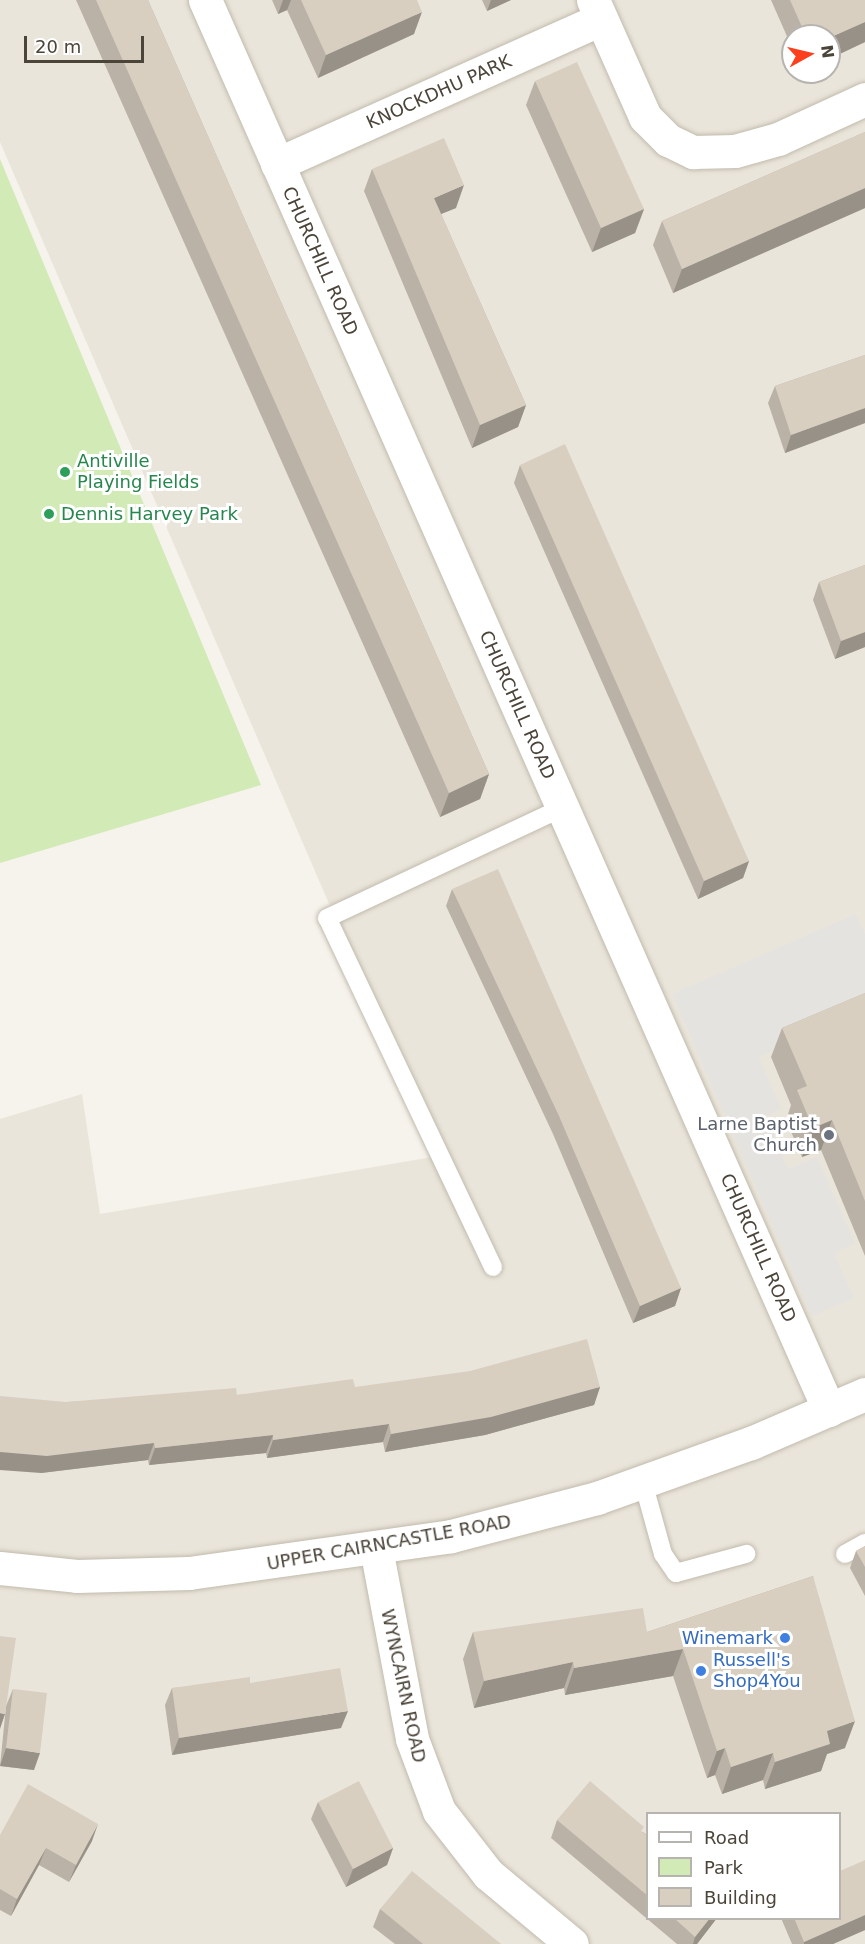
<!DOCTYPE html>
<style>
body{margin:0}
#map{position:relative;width:865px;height:1944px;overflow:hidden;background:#f6f3ec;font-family:"DejaVu Sans",sans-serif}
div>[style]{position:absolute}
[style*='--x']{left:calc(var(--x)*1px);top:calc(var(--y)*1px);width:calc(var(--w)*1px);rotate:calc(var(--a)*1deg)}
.residential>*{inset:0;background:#eae5da}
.green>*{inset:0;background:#d2eab5}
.parking>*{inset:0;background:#e5e3e0}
.roads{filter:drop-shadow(0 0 2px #c2bbae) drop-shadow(0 0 2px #c2bbae)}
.service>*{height:18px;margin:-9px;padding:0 9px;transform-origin:9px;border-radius:9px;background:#fff}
.minor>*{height:33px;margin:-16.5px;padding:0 16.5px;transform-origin:16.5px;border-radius:16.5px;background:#fff}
.tertiary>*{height:33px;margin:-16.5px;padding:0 16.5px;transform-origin:16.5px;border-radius:16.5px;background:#fff}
.wall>*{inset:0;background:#bab2a6}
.shaded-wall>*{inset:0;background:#979187}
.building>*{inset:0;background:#d8cfc1}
.dots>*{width:16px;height:16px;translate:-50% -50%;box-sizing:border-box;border:3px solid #fff;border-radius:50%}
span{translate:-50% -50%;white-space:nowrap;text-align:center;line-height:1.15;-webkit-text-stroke:6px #fff;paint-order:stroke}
.street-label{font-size:18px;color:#4b4439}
.leisure-label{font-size:18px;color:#27864d}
.left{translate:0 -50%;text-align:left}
.worship-label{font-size:18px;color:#5b616d}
.right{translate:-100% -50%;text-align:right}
.shop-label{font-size:18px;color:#366cbe}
.legend{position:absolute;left:646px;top:1812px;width:195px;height:108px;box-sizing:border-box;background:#fff;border:2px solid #b7b4b0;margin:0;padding:8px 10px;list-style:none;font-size:18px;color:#4b4439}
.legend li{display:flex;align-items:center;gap:12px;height:30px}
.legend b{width:30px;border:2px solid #b7b4b0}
.north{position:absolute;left:781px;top:24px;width:60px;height:60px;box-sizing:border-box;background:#fff;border:2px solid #b7b4b0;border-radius:50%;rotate:82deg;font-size:16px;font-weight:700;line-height:24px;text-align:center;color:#4b4439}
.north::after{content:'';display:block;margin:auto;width:21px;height:27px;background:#fc3f1d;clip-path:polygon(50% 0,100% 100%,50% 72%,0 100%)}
.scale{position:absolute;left:24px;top:36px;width:120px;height:27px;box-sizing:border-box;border:3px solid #4b4439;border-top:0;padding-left:8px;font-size:18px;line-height:21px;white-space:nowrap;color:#4b4439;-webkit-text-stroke:4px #fff;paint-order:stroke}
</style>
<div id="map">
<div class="residential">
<i style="clip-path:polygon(evenodd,0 0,865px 0,865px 1944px,0 1944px,0 1119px,82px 1094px,100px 1214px,438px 1156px,0 142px,0 0,793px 36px,829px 36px,829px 72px,793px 72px,793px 36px,0 0,648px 1814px,840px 1814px,840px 1918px,648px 1918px,648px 1814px)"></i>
</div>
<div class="green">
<i style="clip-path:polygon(0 159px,261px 785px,0 863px)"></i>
</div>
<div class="parking">
<i style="clip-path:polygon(856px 914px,865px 934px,865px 1010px,759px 1057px,781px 1109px,766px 1116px,788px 1169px,817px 1157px,855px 1243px,834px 1253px,854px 1298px,812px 1316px,672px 994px)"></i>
</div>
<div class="roads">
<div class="service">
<i style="--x:493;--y:1267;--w:386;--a:-115.4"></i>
<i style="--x:327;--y:918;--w:259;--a:-25.1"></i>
<i style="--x:643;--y:1482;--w:75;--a:74.5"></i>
<i style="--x:663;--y:1554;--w:23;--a:56"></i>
<i style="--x:676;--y:1573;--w:73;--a:-15.2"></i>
<i style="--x:845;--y:1554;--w:23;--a:-29"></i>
</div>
<div class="minor">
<i style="--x:593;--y:0;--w:128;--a:66"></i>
<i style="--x:645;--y:117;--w:33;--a:45"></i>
<i style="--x:668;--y:140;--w:28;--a:26"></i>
<i style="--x:693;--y:152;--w:42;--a:-1.4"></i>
<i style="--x:735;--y:151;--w:45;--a:-15.6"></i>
<i style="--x:778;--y:139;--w:96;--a:-24.7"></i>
<i style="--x:277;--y:164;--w:355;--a:-24.1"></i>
<i style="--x:376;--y:1548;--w:194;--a:79.3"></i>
<i style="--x:412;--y:1739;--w:77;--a:69.4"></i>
<i style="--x:439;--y:1811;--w:80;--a:52.1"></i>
<i style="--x:488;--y:1874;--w:109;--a:39.8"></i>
</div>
<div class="tertiary">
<i style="--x:205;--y:0;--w:1542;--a:66.13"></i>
<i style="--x:0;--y:1568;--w:77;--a:5.9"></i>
<i style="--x:77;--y:1576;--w:112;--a:-1.5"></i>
<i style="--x:189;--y:1573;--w:265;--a:-8"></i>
<i style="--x:451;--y:1536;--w:151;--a:-14.6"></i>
<i style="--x:597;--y:1498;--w:164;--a:-19.7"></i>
<i style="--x:751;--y:1443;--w:124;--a:-23.3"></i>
</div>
</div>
<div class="wall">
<i style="clip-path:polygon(76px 0,148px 0,489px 774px,480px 799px,440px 817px)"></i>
<i style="clip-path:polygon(272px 0,417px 0,414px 34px,318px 78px,287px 10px,278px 14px)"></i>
<i style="clip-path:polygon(482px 0,511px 0,487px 11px)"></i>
<i style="clip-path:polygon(771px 0,865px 0,865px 42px,829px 59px,829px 36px,793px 36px,793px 50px)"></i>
<i style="clip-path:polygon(535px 81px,644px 209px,635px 233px,592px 252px,526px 105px)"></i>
<i style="clip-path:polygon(865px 132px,865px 208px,673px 293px,653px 245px,662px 221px)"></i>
<i style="clip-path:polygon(372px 169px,456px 208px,441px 214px,526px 405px,518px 427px,472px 448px,364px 191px)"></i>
<i style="clip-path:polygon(865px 355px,865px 423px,785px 453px,768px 403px,775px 386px)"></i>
<i style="clip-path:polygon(520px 465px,749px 861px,743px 878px,698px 899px,514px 483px)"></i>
<i style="clip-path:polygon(865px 565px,865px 647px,835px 659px,813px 600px,819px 582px)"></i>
<i style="clip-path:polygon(452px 889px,681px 1288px,675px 1306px,633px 1323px,553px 1134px,446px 906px)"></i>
<i style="clip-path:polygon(865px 993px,865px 1256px,821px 1150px,802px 1157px,786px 1120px,791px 1105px,771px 1057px,782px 1028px)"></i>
<i style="clip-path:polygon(355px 1387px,600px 1387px,594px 1405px,485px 1435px,385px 1452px,383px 1442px,267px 1458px,266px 1453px,149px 1465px,148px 1460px,41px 1473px,66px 1402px,237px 1395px)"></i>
<i style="clip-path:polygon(865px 1546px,865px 1596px,850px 1568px,856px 1551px)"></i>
<i style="clip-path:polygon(813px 1576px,845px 1748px,827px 1754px,821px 1771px,765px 1789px,763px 1780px,722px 1794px,715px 1775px,707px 1778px,673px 1676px,565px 1695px,564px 1688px,474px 1708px,463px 1659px,473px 1632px,647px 1632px)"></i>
<i style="clip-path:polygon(250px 1683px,341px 1728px,172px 1755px,165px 1705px,172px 1688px)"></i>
<i style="clip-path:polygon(13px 1689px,34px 1770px,0 1766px,6px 1706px)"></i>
<i style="clip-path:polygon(318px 1802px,393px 1848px,387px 1865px,346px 1887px,311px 1819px)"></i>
<i style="clip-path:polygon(557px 1820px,643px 1832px,648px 1836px,648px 1918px,717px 1918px,697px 1944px,677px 1944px,551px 1838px)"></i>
<i style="clip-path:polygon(0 1835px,92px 1841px,69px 1882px,39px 1865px,11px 1916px,0 1910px)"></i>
<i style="clip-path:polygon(865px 1860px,865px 1930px,833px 1944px,792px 1944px,781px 1918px,840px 1918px)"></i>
<i style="clip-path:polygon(380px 1909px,501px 1944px,395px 1944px,373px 1927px)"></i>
</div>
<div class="shaded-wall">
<i style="clip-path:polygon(283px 0,291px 0,287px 10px,278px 14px)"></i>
<i style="clip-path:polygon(491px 0,511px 0,487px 11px)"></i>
<i style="clip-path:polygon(422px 12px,414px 34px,318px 78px,326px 55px)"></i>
<i style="clip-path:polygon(865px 22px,865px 42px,829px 59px,829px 38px)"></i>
<i style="clip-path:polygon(464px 185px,456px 208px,426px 220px,434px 198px)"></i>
<i style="clip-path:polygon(865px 188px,865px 208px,673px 293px,682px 269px)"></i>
<i style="clip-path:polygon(644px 209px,635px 233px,592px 252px,601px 228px)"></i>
<i style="clip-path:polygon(526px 405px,518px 427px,472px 448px,480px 425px)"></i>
<i style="clip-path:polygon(865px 408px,865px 423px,785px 453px,791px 435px)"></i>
<i style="clip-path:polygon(865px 632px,865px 647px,835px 659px,841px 641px)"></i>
<i style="clip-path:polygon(489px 774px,480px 799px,440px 817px,449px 793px)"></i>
<i style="clip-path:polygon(749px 861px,743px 878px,698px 899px,704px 881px)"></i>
<i style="clip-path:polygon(832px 1120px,821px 1150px,802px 1157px,813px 1128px)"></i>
<i style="clip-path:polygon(681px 1288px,675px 1306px,633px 1323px,640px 1306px)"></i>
<i style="clip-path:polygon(600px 1387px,594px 1405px,485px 1435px,385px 1452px,391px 1434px)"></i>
<i style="clip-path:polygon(389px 1424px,383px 1442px,267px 1458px,273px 1440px)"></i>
<i style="clip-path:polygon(273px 1435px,266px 1453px,149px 1465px,155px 1448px)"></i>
<i style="clip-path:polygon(154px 1443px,148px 1460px,41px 1473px,0 1470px,0 1452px)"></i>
<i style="clip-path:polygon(683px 1649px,673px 1676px,565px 1695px,574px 1668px)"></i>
<i style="clip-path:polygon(573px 1662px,564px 1688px,474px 1708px,484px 1681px)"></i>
<i style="clip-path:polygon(348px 1711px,341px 1728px,172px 1755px,179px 1738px)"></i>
<i style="clip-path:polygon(0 1713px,5px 1714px,0 1729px)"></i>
<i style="clip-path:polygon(855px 1721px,845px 1748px,827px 1754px,821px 1771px,765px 1789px,775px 1762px,827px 1731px)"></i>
<i style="clip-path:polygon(6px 1748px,40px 1753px,34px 1770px,0 1766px)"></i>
<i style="clip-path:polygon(725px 1748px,715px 1775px,707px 1778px,717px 1751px)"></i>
<i style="clip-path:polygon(773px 1753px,763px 1780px,722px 1794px,731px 1767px)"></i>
<i style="clip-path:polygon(98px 1824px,92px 1841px,69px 1882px,76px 1865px)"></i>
<i style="clip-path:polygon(46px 1848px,39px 1865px,11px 1916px,17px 1899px)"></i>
<i style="clip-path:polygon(393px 1848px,387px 1865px,346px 1887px,353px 1869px)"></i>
<i style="clip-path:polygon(865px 1915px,865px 1930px,833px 1944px,804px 1944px,804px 1942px)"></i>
<i style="clip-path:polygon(710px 1918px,717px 1918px,697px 1944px,693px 1944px,695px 1937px)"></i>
</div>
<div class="building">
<i style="clip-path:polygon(96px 0,148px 0,489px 774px,449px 793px)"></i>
<i style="clip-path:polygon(301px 0,417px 0,422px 12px,326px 55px)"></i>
<i style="clip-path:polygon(790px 0,865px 0,865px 22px,829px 38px,829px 36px,806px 36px)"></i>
<i style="clip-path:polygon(577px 62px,644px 209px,601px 228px,535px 81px)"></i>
<i style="clip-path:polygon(865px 132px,865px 188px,682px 269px,662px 221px)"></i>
<i style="clip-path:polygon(444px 138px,464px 185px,434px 198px,526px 405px,480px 425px,372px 169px)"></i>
<i style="clip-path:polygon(865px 355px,865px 408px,791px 435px,775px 386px)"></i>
<i style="clip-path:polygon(565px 444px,749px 861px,704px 881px,520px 465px)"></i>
<i style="clip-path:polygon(865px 565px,865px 632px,841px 641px,819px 582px)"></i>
<i style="clip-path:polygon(498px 869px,681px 1288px,640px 1306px,559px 1116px,452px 889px)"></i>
<i style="clip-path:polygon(865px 993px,865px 1201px,832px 1120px,813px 1128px,797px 1090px,807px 1086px,782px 1028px)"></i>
<i style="clip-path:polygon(587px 1339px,600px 1387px,491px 1417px,391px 1434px,389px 1424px,273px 1440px,273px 1435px,155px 1448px,154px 1443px,47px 1456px,0 1452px,0 1396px,66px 1402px,236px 1388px,237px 1395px,353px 1379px,355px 1387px,470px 1371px)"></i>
<i style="clip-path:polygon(865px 1546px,865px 1567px,856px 1551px)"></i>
<i style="clip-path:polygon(813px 1576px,855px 1721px,827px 1731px,830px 1744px,775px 1762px,773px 1753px,731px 1767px,725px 1748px,717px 1751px,683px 1649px,574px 1668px,573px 1662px,484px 1681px,473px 1632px,643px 1608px,647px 1632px)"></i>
<i style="clip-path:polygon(0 1636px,16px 1638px,5px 1714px,0 1713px)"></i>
<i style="clip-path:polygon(340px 1668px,348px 1711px,179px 1738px,172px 1688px,250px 1677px,250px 1683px)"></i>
<i style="clip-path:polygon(13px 1689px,47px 1693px,40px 1753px,6px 1748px)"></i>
<i style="clip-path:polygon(359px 1781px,393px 1848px,353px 1869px,318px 1802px)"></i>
<i style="clip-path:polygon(590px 1781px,644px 1827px,641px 1831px,648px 1836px,648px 1896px,557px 1820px)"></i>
<i style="clip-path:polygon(28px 1784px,98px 1824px,76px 1865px,46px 1848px,17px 1899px,0 1889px,0 1835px)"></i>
<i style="clip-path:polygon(865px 1860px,865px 1915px,804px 1942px,794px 1918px,840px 1918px,840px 1871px)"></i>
<i style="clip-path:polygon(412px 1871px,501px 1944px,423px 1944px,380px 1909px)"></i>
<i style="clip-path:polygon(674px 1918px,710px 1918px,695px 1937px)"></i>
</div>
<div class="dots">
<i style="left:65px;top:472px;background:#2e9e5b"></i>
<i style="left:49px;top:514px;background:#2e9e5b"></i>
<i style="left:829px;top:1135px;background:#6b7280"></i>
<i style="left:785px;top:1638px;background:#3f7fe0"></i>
<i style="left:701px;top:1671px;background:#3f7fe0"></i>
</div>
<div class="street-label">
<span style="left:439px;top:92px;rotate:-24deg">KNOCKDHU PARK</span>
<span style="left:320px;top:261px;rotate:66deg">CHURCHILL ROAD</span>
<span style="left:517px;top:705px;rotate:66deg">CHURCHILL ROAD</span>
<span style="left:758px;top:1248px;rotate:66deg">CHURCHILL ROAD</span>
<span style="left:389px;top:1543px;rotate:-10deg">UPPER CAIRNCASTLE ROAD</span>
<span style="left:403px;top:1686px;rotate:78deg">WYNCAIRN ROAD</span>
</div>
<div class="leisure-label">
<span class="left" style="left:77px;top:472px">Antiville<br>Playing Fields</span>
<span class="left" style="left:61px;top:514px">Dennis Harvey Park</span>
</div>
<div class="worship-label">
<span class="right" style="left:817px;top:1135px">Larne Baptist<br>Church</span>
</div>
<div class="shop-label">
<span class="right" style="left:773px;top:1638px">Winemark</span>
<span class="left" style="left:713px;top:1671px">Russell's<br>Shop4You</span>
</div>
<ul class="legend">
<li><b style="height:8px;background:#fff"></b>Road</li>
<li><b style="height:16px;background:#d2eab5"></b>Park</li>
<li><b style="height:16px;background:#d8cfc1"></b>Building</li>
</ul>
<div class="north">N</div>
<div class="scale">20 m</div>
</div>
